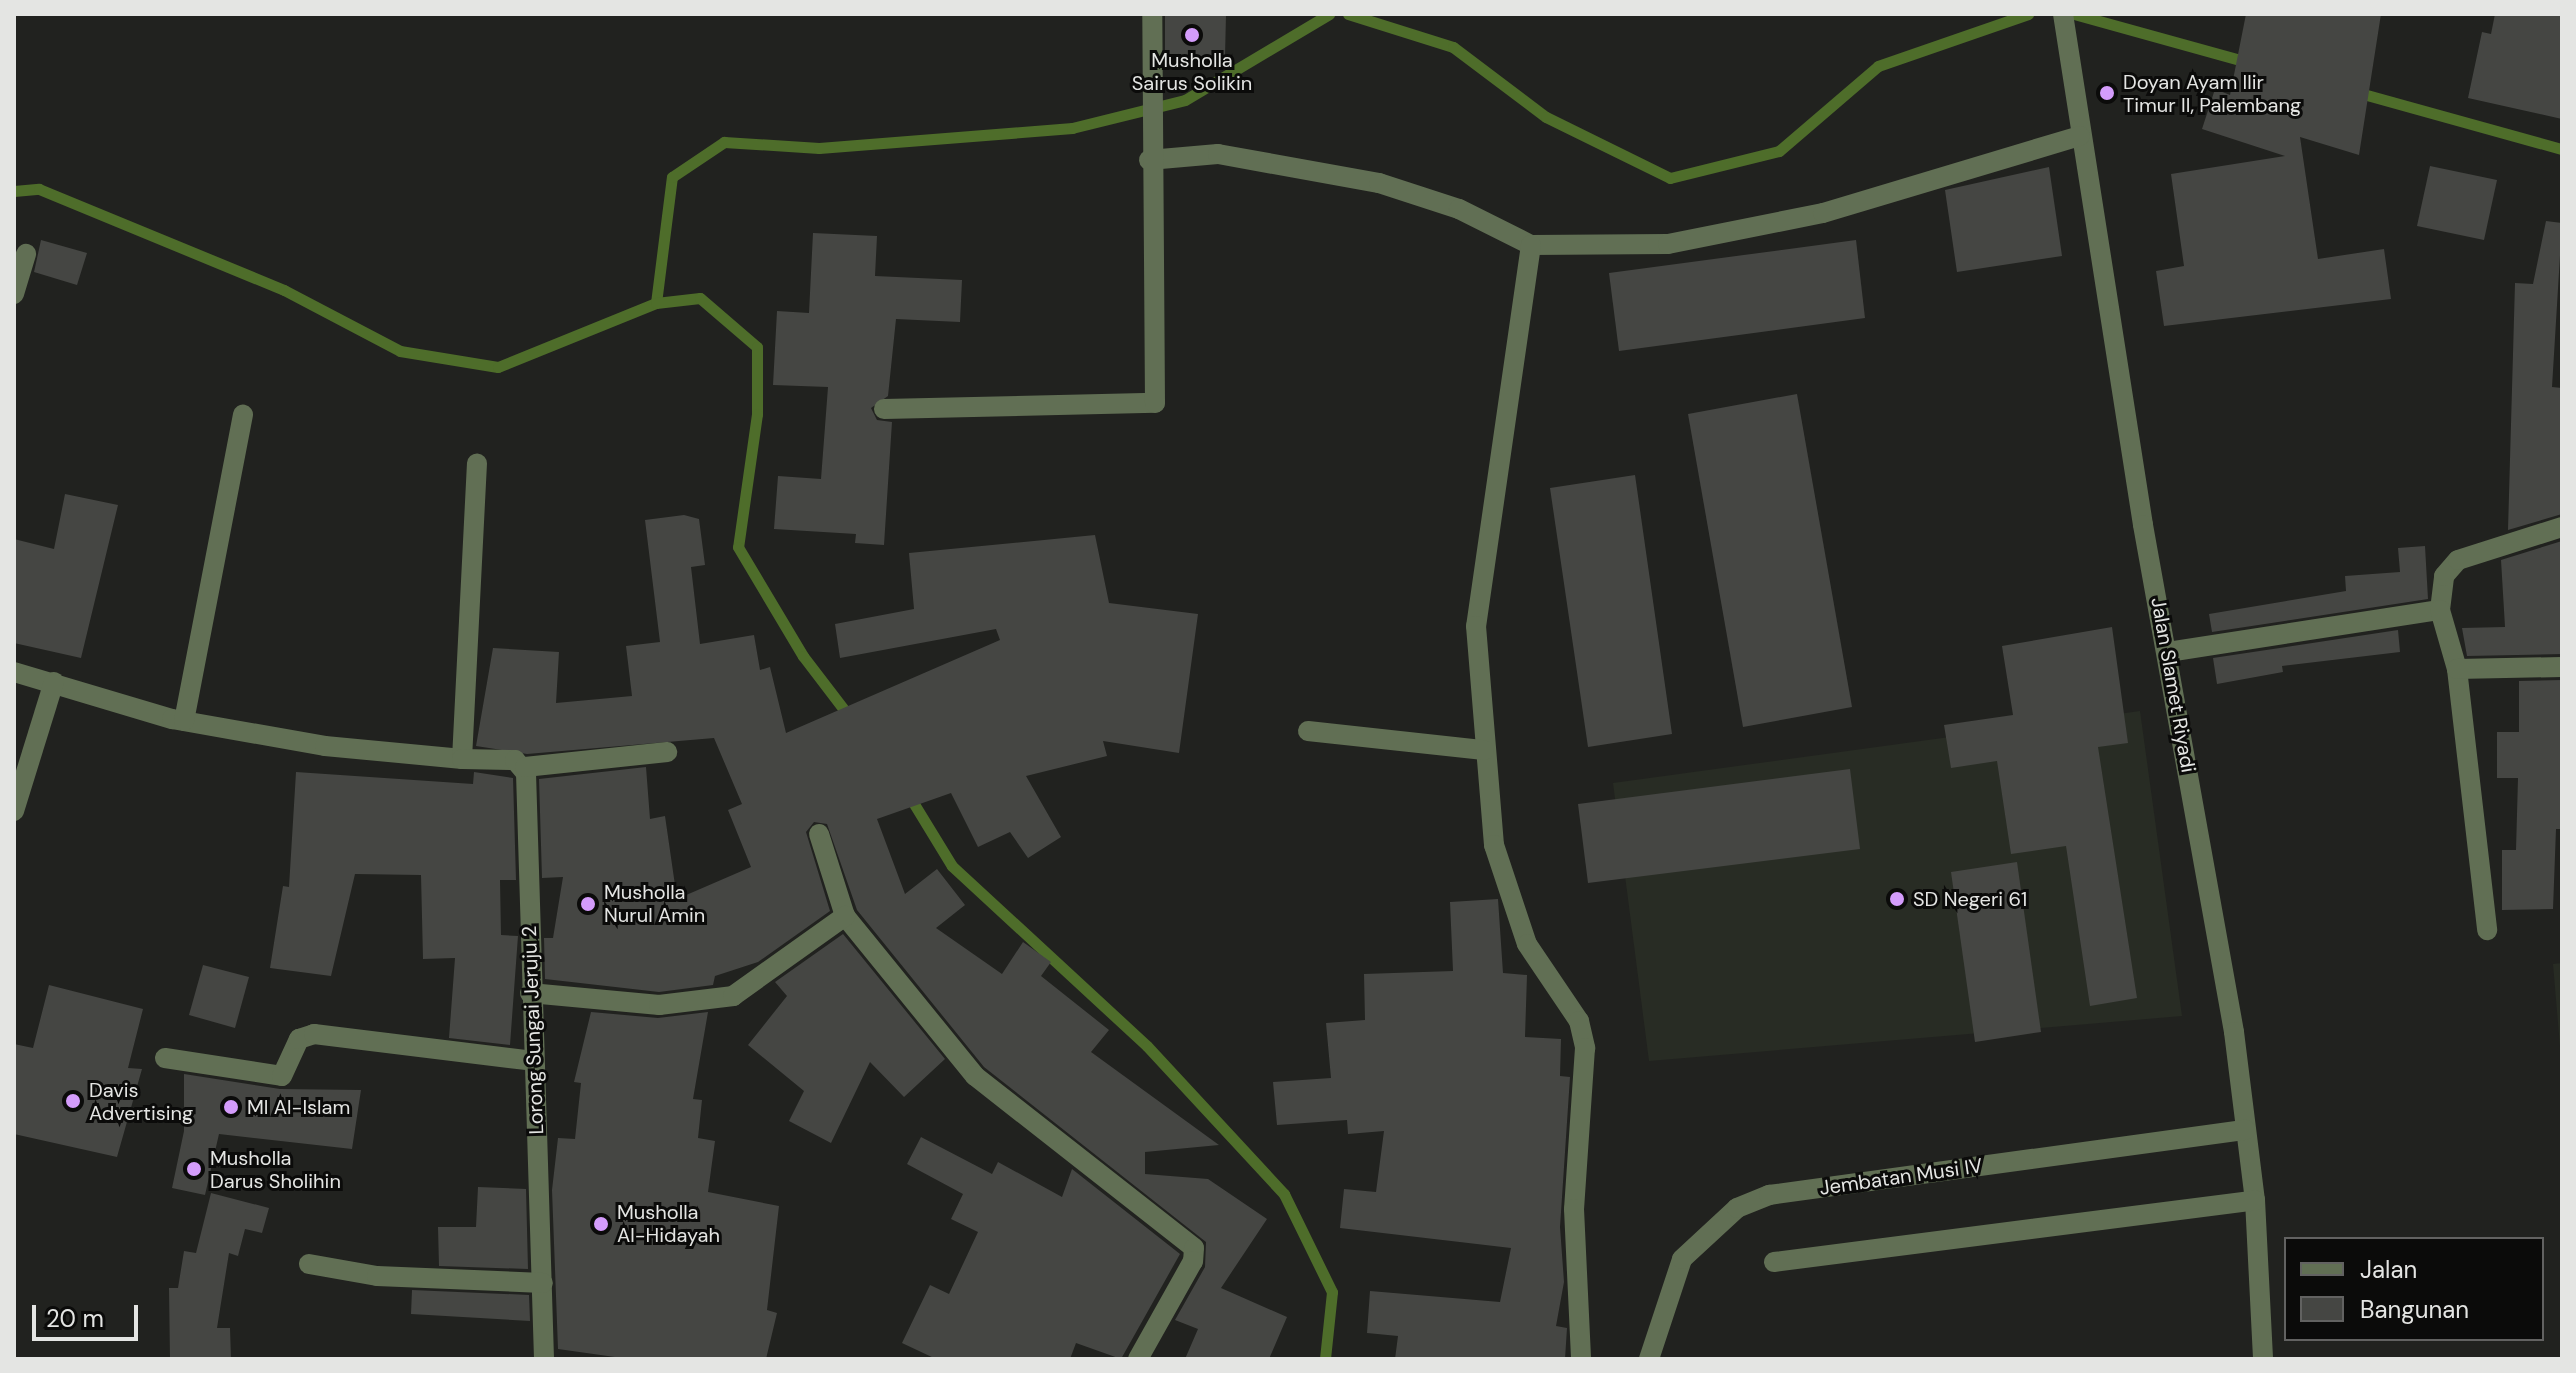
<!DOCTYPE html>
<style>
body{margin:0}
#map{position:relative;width:2576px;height:1373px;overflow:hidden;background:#21221f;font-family:"DM Sans",sans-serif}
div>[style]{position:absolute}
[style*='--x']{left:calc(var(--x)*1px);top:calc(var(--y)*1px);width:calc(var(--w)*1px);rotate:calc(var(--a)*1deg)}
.built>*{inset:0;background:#282c24}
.stream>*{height:11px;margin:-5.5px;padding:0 5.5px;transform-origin:5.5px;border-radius:5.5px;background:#4e6d2a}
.building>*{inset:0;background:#454643}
.minor>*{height:20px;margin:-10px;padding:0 10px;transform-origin:10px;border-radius:10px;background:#616f54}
.dots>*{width:22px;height:22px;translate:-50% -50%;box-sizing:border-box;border:4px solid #0b0b0a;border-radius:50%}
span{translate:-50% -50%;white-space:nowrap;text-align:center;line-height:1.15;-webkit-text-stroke:6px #0b0b0a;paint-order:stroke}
.poi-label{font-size:20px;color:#e4e5e3}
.left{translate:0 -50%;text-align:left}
.street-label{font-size:20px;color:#e4e5e3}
.frame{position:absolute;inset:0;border:16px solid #e4e5e3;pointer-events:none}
.legend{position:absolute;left:2284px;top:1237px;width:260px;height:104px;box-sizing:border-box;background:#0b0b0a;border:2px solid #626261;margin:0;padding:10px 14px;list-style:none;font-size:24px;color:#e4e5e3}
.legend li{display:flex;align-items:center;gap:16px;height:40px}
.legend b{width:40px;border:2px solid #626261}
.scale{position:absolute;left:32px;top:1305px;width:106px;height:36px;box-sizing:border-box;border:4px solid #e4e5e3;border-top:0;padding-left:10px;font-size:24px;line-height:28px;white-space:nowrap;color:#e4e5e3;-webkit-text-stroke:6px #0b0b0a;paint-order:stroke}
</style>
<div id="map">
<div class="built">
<i style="clip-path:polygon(2140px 711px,2182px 1016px,1649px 1061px,1613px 783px)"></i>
<i style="clip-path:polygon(2562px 963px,2562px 1070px,2553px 964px)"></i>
</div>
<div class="stream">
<i style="--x:1348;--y:14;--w:110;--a:17.4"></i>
<i style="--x:1453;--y:47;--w:116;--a:37"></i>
<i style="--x:1546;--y:117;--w:138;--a:26.2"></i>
<i style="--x:1670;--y:178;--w:112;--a:-13.9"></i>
<i style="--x:1779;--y:151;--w:130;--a:-40.6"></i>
<i style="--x:1878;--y:66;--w:159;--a:-19.1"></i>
<i style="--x:2074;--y:14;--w:184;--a:15.5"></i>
<i style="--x:2356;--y:92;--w:214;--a:15.5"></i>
<i style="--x:14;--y:191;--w:25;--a:-5"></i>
<i style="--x:39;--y:189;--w:265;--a:22.4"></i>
<i style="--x:284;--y:290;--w:131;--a:27.7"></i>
<i style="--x:400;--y:351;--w:99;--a:9.3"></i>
<i style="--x:498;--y:367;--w:170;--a:-22.1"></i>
<i style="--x:656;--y:303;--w:127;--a:-82.8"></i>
<i style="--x:672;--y:177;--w:63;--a:-33.9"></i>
<i style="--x:724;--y:142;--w:95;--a:3.6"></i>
<i style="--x:819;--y:148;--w:254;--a:-4.5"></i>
<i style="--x:1072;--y:128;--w:116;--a:-13.9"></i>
<i style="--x:1185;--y:100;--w:168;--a:-30.8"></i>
<i style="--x:656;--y:303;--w:44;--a:-6.5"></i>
<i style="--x:700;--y:298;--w:75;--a:40.7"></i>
<i style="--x:757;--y:347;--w:67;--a:90"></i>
<i style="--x:757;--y:414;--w:134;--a:98.1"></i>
<i style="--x:738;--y:547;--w:127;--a:59.2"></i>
<i style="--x:803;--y:656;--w:81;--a:52.6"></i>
<i style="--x:908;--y:794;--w:84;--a:58.6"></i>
<i style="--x:952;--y:866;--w:265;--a:42.7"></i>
<i style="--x:1147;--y:1046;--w:202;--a:47.2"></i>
<i style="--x:1284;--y:1194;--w:109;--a:63.9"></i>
<i style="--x:1332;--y:1292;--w:67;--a:96"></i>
</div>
<div class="building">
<i style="clip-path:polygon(1165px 14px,1226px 14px,1225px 57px,1165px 56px)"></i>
<i style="clip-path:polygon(2246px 14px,2381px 14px,2359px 155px,2300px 137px,2318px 259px,2384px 249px,2391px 299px,2164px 326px,2156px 271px,2184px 266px,2171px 174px,2285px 156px,2202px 129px,2215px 89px,2230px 95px)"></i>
<i style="clip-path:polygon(2495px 14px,2562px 14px,2562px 119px,2468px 98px,2482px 32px,2491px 34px)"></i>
<i style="clip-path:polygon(2430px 166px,2497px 180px,2484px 240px,2417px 226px)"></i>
<i style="clip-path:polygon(2049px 167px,2062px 256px,1957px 272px,1945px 190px)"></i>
<i style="clip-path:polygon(2546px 221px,2562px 223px,2552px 387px,2562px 388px,2562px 514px,2508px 530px,2515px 283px,2533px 284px)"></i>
<i style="clip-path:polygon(813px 233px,877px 236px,875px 276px,962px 280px,960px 322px,896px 319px,888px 396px,871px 408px,877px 420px,892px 422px,884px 545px,855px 543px,856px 534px,774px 529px,778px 476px,821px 479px,828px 387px,773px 385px,777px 311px,809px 313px)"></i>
<i style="clip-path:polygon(41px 240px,87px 253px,77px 285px,34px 272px)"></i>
<i style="clip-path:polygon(1856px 240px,1865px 318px,1619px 351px,1609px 273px)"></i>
<i style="clip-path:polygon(1797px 394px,1852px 707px,1743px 727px,1688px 414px)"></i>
<i style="clip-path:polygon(1635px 475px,1672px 734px,1588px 747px,1550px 488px)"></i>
<i style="clip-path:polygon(65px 494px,118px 505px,81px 658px,14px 643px,14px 539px,54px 549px)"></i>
<i style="clip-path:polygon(684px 515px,699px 519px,705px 565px,691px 567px,700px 644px,754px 635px,760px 670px,770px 667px,786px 733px,1000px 640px,996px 629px,840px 658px,835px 624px,914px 609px,909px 553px,1095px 535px,1109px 603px,1198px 614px,1179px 753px,1103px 741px,1107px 756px,1026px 776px,1061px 837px,1028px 858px,1010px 832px,978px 847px,951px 793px,877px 819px,905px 894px,937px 869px,965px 905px,936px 928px,1002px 974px,1023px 942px,1051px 962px,1041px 976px,1109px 1030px,1091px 1052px,1219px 1145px,1145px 1152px,1145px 1174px,1208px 1179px,1267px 1219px,1221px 1288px,1287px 1317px,1269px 1359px,1185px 1359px,1198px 1329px,1175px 1320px,1205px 1267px,1206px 1242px,984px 1067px,857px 910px,827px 824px,814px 822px,806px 832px,830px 911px,758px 962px,715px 976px,713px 985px,659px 992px,545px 979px,544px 938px,553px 938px,563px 877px,542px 878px,539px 779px,646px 767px,650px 819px,665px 816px,677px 899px,751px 867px,728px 810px,742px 804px,714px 738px,527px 754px,476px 746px,493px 648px,559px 652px,556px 703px,632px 696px,626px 646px,660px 642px,645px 520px)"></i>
<i style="clip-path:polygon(2562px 541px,2562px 654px,2467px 656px,2462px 628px,2505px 627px,2501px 560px)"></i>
<i style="clip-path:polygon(2425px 546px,2428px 599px,2212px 632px,2209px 614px,2346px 591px,2345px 576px,2400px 572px,2398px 548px)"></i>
<i style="clip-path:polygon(2112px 627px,2128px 743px,2098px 747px,2137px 998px,2090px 1006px,2066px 846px,2011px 854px,1997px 761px,1951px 768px,1944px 725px,2013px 715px,2002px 646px)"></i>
<i style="clip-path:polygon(2398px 630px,2400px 652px,2282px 666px,2283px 672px,2217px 684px,2213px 658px)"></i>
<i style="clip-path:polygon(2562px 680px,2562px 829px,2556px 829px,2553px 909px,2502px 910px,2502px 850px,2516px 850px,2518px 778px,2497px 778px,2497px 732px,2519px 732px,2519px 681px)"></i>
<i style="clip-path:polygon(1850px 769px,1860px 849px,1588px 883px,1578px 804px)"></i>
<i style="clip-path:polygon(296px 772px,473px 784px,474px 772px,513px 778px,516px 880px,500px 880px,501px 935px,518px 936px,510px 1045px,449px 1038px,455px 958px,423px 959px,421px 875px,355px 874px,331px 976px,270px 968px,283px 886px,289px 887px)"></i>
<i style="clip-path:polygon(2017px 862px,2041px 1032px,1975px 1042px,1951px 872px)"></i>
<i style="clip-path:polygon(1498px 899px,1503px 973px,1527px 975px,1525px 1037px,1561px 1039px,1560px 1076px,1570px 1077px,1560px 1227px,1564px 1282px,1556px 1326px,1567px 1328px,1565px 1359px,1395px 1359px,1398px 1336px,1367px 1333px,1370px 1291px,1500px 1302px,1511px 1248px,1340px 1228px,1344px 1189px,1376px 1192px,1384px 1131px,1348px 1134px,1347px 1120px,1277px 1125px,1273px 1082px,1331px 1078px,1326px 1023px,1365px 1020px,1364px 974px,1453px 971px,1450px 902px)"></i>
<i style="clip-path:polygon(843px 934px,945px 1059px,904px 1097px,870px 1062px,831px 1143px,789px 1121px,804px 1091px,748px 1045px,787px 996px,775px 982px)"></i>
<i style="clip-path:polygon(203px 965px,249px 977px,235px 1028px,189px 1015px)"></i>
<i style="clip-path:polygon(49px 985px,143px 1009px,128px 1068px,142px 1069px,117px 1157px,14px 1134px,14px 1044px,33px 1048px)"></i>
<i style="clip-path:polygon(591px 1012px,658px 1018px,708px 1012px,693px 1099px,702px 1100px,698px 1138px,715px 1141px,708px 1192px,779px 1206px,767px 1310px,777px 1313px,766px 1359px,629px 1359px,558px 1349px,552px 1190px,558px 1138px,575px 1139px,581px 1083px,574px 1082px)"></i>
<i style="clip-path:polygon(184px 1074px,280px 1089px,361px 1090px,352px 1149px,219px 1134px,205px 1195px,172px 1188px,184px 1131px)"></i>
<i style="clip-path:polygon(921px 1137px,992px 1174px,998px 1162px,1062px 1197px,1072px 1169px,1180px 1254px,1121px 1359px,1076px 1343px,1070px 1359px,936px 1359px,902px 1343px,930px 1285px,949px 1294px,978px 1232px,951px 1219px,963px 1194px,907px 1164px)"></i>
<i style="clip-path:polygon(478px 1187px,526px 1189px,528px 1269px,439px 1266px,438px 1227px,476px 1227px)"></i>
<i style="clip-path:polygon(211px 1193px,269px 1208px,262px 1233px,245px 1229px,238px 1256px,229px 1253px,217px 1328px,230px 1328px,231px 1359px,170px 1359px,169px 1288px,178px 1288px,184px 1251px,196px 1253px)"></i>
<i style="clip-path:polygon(412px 1290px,529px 1295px,530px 1321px,411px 1314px)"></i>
</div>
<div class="minor">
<i style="--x:2063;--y:14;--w:517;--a:81.1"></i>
<i style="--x:2143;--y:525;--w:515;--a:79.82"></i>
<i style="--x:2234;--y:1032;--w:169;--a:82.9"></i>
<i style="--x:2255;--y:1200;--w:159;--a:87.1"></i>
<i style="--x:1149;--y:160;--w:69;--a:-5"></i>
<i style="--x:1218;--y:154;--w:164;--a:10.2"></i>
<i style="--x:1379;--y:183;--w:84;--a:18"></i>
<i style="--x:1459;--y:209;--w:80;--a:26.6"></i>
<i style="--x:1531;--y:245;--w:137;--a:-0.4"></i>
<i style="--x:1668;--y:244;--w:158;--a:-11.3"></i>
<i style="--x:1823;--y:213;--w:268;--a:-16.7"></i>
<i style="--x:1531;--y:245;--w:385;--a:98.2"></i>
<i style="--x:1476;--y:626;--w:220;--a:85.3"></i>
<i style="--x:1494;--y:845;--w:104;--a:71.6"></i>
<i style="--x:1527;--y:944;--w:93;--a:56"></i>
<i style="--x:1579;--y:1021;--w:28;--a:77"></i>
<i style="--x:1585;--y:1048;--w:161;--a:93.9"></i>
<i style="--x:1574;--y:1209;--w:150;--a:87.3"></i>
<i style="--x:14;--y:294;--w:42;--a:-73.3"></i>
<i style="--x:884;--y:409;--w:271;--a:-1.3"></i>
<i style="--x:1155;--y:403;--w:389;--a:-90.4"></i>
<i style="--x:2440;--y:610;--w:34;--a:-83"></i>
<i style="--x:2444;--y:576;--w:21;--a:-49"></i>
<i style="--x:2458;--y:560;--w:109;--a:-17.6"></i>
<i style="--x:2168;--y:652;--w:275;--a:-8.8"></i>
<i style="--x:2440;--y:610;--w:61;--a:73.9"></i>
<i style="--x:2457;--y:669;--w:263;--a:83.4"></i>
<i style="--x:2457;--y:669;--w:105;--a:-1.1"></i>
<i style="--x:14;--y:672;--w:165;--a:16.6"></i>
<i style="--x:172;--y:719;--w:155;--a:10"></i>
<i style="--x:325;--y:746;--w:138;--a:5.4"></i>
<i style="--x:462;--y:759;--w:296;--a:-87.1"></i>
<i style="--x:184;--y:721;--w:312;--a:-79.1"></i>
<i style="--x:1308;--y:731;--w:177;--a:6.2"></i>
<i style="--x:462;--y:759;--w:53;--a:1.1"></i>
<i style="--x:515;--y:760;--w:17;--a:50"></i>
<i style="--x:526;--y:773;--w:586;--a:88.24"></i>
<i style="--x:525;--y:767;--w:143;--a:-6"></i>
<i style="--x:14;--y:811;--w:135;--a:-72.8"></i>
<i style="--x:819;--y:834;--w:86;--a:72.4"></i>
<i style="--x:845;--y:916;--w:206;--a:50.9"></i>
<i style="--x:975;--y:1076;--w:278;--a:38.1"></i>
<i style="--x:1194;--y:1248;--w:13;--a:94"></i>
<i style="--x:1193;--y:1261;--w:112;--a:119.3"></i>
<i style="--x:530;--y:993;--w:130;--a:5.3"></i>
<i style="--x:659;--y:1005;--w:75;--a:-6.9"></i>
<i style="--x:733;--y:996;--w:138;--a:-35.5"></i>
<i style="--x:165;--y:1058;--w:118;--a:8.7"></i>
<i style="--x:282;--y:1076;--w:41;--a:-65.3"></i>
<i style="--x:299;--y:1039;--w:16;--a:-18"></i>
<i style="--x:314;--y:1034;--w:221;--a:7"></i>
<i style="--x:1774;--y:1262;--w:485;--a:-7.3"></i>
<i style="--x:309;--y:1264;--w:69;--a:10"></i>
<i style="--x:377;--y:1276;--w:166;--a:2.4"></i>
<i style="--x:1649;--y:1359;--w:105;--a:-71.7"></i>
<i style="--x:1682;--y:1259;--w:75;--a:-42.8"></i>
<i style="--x:1737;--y:1208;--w:35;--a:-22"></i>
<i style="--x:1769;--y:1195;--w:481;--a:-7.8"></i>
</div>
<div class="dots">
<i style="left:1192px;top:35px;background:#d49cfb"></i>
<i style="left:2107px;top:93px;background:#d49cfb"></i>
<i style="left:1897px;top:899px;background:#d49cfb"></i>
<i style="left:588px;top:904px;background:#d49cfb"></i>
<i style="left:73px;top:1101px;background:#d49cfb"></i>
<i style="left:231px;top:1107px;background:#d49cfb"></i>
<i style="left:194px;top:1169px;background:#d49cfb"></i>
<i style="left:601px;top:1224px;background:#d49cfb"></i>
</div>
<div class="poi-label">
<span style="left:1192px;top:72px">Musholla<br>Sairus Solikin</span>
<span class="left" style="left:2123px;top:94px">Doyan Ayam Ilir<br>Timur II, Palembang</span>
<span class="left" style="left:604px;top:904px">Musholla<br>Nurul Amin</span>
<span class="left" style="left:1913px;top:899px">SD Negeri 61</span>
<span class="left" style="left:89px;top:1102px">Davis<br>Advertising</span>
<span class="left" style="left:247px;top:1107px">MI Al-Islam</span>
<span class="left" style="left:210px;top:1170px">Musholla<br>Darus Sholihin</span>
<span class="left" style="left:617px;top:1224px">Musholla<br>Al-Hidayah</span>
</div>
<div class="street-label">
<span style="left:2173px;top:685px;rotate:80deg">Jalan Slamet Riyadi</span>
<span style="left:533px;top:1030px;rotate:-92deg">Lorong Sungai Jeruju 2</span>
<span style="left:1901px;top:1177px;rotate:-8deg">Jembatan Musi IV</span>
</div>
<div class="frame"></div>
<ul class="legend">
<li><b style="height:10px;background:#616f54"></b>Jalan</li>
<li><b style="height:22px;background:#454643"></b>Bangunan</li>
</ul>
<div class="scale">20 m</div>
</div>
